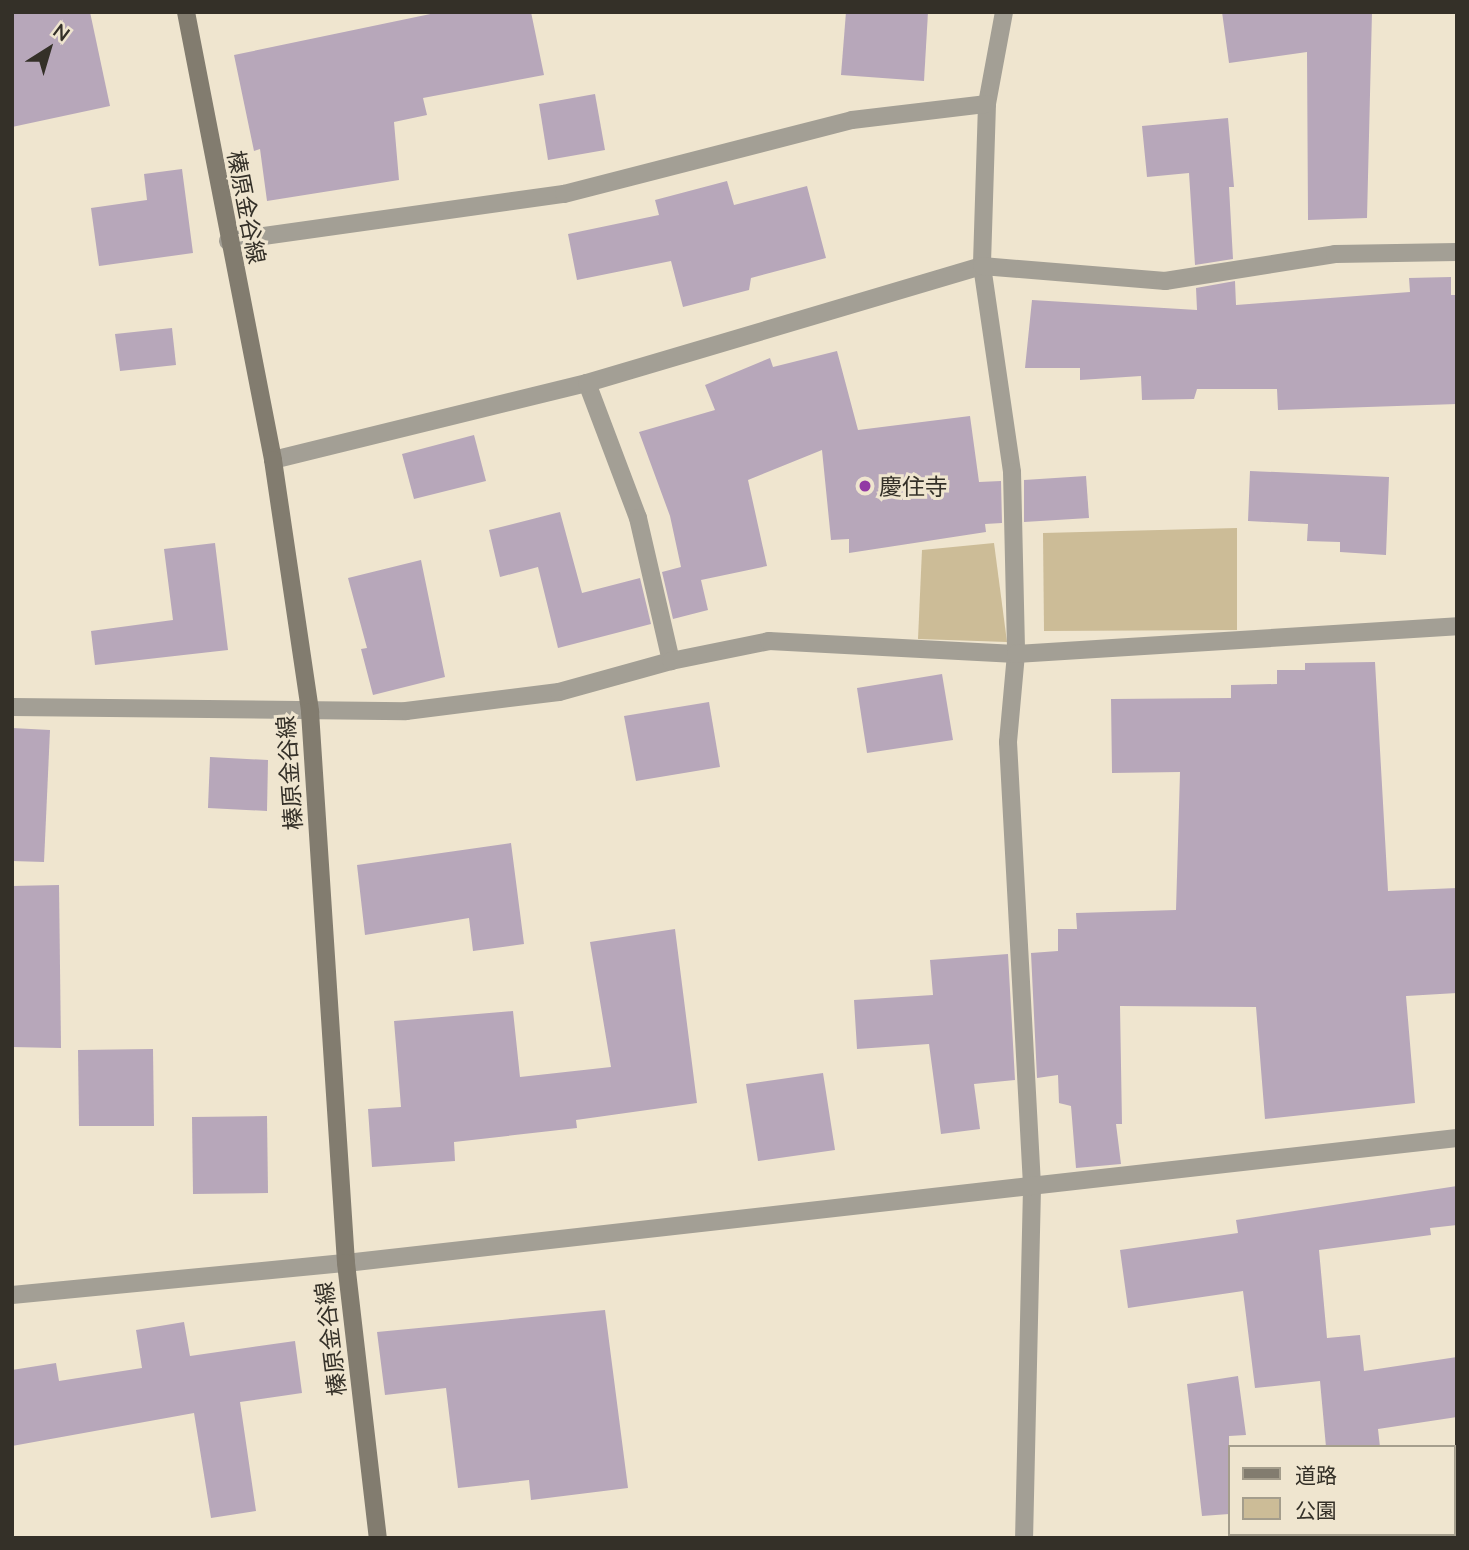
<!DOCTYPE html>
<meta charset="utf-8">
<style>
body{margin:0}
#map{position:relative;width:1469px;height:1550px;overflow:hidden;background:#efe5cf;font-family:Lato,"Noto Sans JP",sans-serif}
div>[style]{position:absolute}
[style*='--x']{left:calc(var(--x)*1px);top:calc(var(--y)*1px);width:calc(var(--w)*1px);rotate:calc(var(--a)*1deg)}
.green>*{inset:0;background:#ccbc97}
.building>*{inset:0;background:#b7a7ba}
.street>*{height:18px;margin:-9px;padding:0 9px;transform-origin:9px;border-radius:9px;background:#a39f95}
.secondary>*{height:18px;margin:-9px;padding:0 9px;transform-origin:9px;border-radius:9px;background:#827c6f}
.dots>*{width:19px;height:19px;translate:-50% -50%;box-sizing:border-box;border:4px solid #efe5cf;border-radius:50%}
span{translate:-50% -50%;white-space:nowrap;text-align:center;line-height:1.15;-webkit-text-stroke:6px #efe5cf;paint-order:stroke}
.street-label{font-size:23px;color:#343028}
.poi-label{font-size:23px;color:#343028}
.left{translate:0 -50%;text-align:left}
.frame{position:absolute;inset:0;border:14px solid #343028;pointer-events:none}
.legend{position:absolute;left:1228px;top:1445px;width:228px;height:91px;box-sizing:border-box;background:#efe5cf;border:2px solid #a49d8c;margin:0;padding:9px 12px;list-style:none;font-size:21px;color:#343028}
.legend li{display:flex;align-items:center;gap:14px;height:35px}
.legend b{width:35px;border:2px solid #a49d8c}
.north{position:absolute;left:14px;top:14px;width:70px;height:70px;-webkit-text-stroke:5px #efe5cf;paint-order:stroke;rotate:37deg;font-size:19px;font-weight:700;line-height:28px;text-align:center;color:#343028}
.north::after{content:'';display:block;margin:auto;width:24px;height:32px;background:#343028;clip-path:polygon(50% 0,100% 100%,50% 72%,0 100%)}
</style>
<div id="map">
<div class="green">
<i style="clip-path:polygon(1237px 528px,1237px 630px,1044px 631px,1043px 533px)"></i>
<i style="clip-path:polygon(994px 543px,1007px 642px,918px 639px,922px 550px)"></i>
</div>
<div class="building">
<i style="clip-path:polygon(12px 12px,90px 12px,110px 106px,12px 127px)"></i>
<i style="clip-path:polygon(440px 12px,531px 12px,544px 75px,423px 98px,427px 115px,394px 122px,399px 180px,267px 201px,260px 149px,254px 151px,234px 55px)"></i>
<i style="clip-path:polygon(846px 12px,928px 12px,924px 81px,841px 75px)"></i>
<i style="clip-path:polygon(1222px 12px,1372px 12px,1367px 218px,1308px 220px,1307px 52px,1229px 63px)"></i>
<i style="clip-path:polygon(595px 94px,605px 150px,548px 160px,539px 104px)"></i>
<i style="clip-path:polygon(1228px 118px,1234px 187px,1229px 187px,1233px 259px,1195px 265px,1189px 173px,1147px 177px,1142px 126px)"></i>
<i style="clip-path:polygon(182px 169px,193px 253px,99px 266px,91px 208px,147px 200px,144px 174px)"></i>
<i style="clip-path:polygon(727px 181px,734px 205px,807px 186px,826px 258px,751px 278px,749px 290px,683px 307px,671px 261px,577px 280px,568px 234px,659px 215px,655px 200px)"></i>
<i style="clip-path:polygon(1451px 277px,1451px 295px,1457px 295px,1457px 404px,1278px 410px,1277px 389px,1197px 389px,1194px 399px,1142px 400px,1141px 376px,1080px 380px,1080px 368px,1025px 368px,1032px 300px,1197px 310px,1196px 288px,1235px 281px,1236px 305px,1410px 292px,1409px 278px)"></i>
<i style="clip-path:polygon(172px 328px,176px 365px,120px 371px,115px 334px)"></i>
<i style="clip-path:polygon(837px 351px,858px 430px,970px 416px,979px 482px,1001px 481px,1002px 523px,985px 524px,986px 532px,849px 553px,849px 539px,831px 540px,822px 450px,748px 480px,767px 566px,701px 580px,708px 610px,673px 619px,662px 572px,681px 567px,670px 516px,639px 432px,715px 410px,705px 385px,770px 358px,773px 367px)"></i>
<i style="clip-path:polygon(474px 435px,486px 481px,414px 499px,402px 454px)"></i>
<i style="clip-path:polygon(1250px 471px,1389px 477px,1386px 555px,1340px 552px,1340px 542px,1307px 541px,1308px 524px,1248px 521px)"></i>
<i style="clip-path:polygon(1086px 476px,1089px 518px,1024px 522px,1024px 480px)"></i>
<i style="clip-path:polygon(560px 512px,582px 593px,640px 578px,651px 624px,558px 648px,538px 567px,500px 577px,489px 530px)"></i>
<i style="clip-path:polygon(215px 543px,228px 650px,95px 665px,91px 631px,173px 620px,164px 549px)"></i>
<i style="clip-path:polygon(421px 560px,445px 677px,373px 695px,361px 649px,367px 648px,348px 578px)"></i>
<i style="clip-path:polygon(1375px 662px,1388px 891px,1457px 888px,1457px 993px,1406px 996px,1415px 1103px,1265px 1119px,1256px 1007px,1120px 1006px,1122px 1124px,1116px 1124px,1121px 1164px,1076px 1168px,1071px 1106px,1059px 1103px,1058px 1075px,1037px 1078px,1031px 953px,1058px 951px,1058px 929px,1077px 929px,1076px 913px,1176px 910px,1180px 772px,1112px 773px,1111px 699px,1231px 698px,1231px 685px,1277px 684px,1277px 670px,1305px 670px,1305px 663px)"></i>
<i style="clip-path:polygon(942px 674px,953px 740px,867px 753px,857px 688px)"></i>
<i style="clip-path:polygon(709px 702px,720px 767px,636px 781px,624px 716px)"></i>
<i style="clip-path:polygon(12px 728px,50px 730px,44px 862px,12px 861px)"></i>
<i style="clip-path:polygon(210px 757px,268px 760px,267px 811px,208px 808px)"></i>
<i style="clip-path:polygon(511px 843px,524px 944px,473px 951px,469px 918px,365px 935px,357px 865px)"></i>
<i style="clip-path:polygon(59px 885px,61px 1048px,12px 1047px,12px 886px)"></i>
<i style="clip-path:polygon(675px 929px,697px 1103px,576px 1120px,577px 1128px,454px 1142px,455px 1161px,372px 1167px,368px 1109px,401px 1107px,394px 1021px,513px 1011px,520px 1077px,611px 1067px,590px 942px)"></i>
<i style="clip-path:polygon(1008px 954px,1015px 1080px,974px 1084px,980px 1129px,941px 1134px,929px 1044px,857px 1049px,854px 1000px,933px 995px,930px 960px)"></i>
<i style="clip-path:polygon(153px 1049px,154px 1126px,79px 1126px,78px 1050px)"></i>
<i style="clip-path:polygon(823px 1073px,835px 1150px,758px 1161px,746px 1084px)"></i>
<i style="clip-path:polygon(267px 1116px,268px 1193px,193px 1194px,192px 1117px)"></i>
<i style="clip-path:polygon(1457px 1186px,1457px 1225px,1430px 1228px,1431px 1235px,1319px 1250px,1327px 1338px,1360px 1335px,1364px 1371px,1457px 1357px,1457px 1417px,1378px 1429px,1380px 1447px,1326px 1447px,1320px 1381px,1255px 1388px,1243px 1291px,1128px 1308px,1120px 1250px,1238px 1233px,1236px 1220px)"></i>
<i style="clip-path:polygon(605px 1310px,628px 1488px,531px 1500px,529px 1480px,458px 1488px,446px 1388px,385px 1395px,377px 1332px)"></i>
<i style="clip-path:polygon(184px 1322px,190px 1356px,295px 1341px,302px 1393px,240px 1402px,256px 1511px,211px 1518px,194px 1413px,12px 1446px,12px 1370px,56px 1363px,59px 1381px,142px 1368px,136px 1330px)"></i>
<i style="clip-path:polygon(1238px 1376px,1246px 1435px,1229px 1436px,1229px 1514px,1202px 1516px,1187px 1384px)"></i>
</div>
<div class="street">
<i style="--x:1004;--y:12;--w:94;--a:100.5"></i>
<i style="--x:987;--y:104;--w:162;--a:91.8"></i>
<i style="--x:982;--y:266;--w:208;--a:81.7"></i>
<i style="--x:1012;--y:472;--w:182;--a:88.7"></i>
<i style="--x:1016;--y:654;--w:88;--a:95.2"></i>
<i style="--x:1008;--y:742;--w:447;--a:86.9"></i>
<i style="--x:1032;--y:1188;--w:350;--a:91.3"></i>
<i style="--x:228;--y:241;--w:339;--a:-8"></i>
<i style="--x:564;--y:194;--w:297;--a:-14.4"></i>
<i style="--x:852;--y:120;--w:136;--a:-6.8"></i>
<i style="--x:587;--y:383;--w:144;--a:69.3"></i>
<i style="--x:638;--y:518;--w:147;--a:77"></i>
<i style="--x:273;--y:460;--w:323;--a:-13.8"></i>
<i style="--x:587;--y:383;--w:412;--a:-16.5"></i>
<i style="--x:982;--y:266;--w:184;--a:4.7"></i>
<i style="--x:1165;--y:281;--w:172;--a:-9"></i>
<i style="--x:1335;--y:254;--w:122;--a:-0.9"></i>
<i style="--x:12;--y:707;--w:394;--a:0.6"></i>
<i style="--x:406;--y:711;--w:154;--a:-7.1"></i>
<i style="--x:559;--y:692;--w:116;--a:-15.5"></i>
<i style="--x:671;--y:661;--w:100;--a:-11.5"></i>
<i style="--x:769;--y:641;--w:247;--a:3"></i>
<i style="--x:1016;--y:654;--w:442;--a:-3.6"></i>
<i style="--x:12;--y:1295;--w:336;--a:-5.5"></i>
<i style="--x:346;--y:1263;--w:1118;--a:-6.42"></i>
</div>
<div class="secondary">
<i style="--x:186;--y:12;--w:456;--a:79"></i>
<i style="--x:273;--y:460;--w:255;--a:81.6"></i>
<i style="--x:310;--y:712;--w:552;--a:86.26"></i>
<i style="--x:346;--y:1263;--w:277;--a:83.4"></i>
</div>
<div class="dots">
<i style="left:865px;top:486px;background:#9239a4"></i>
</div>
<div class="street-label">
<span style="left:247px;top:207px;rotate:79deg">榛原金谷線</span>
<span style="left:289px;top:773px;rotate:-94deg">榛原金谷線</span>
<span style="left:330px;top:1339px;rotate:-97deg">榛原金谷線</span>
</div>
<div class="poi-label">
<span class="left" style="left:879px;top:486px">慶住寺</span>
</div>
<div class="frame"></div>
<ul class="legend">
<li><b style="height:9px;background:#827c6f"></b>道路</li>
<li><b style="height:19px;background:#ccbc97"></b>公園</li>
</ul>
<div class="north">N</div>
</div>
